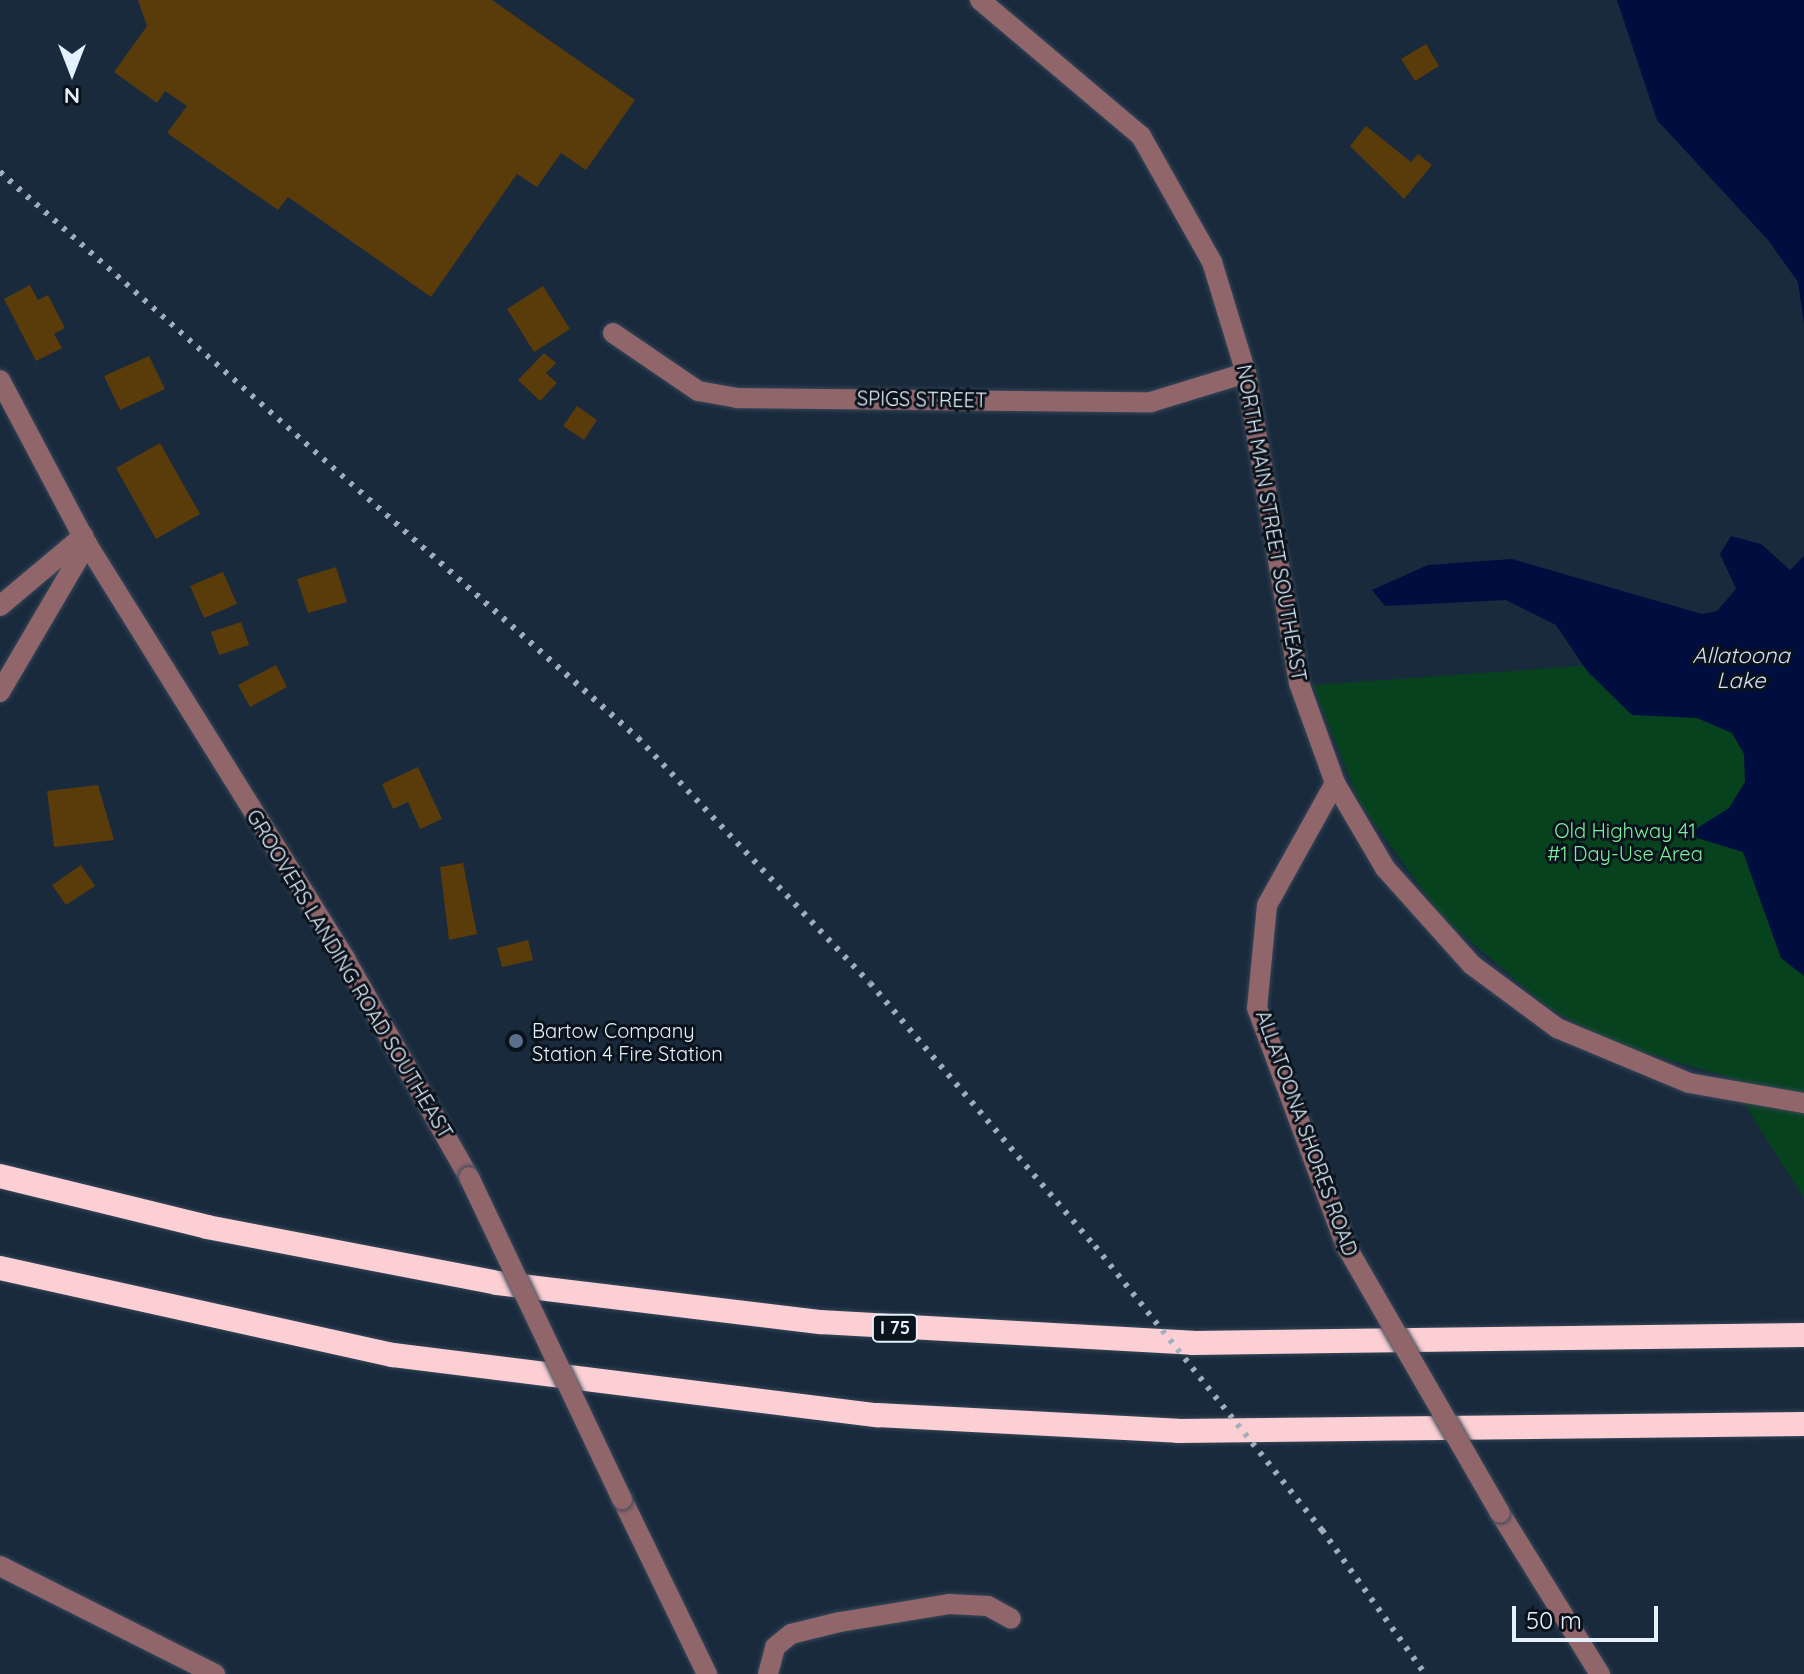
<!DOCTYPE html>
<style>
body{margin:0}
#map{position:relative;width:1804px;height:1674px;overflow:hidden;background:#192a3d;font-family:Quicksand,sans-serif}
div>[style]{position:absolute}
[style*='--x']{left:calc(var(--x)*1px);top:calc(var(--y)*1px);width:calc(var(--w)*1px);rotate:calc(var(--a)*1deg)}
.green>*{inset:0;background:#07421f}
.water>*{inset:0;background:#000d3f}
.building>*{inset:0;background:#5a3b0a}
.roads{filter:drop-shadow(0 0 2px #364658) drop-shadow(0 0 2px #364658)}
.minor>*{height:20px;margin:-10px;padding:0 10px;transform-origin:10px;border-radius:10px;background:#91666b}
.highway>*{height:24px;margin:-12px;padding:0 12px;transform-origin:12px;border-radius:12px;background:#fbcfd3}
.rail>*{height:6px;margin-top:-3px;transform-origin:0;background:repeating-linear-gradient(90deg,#a1afbd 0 4px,transparent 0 12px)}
.bridges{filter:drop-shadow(0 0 2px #364658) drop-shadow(0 0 2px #364658)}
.minor-bridge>*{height:20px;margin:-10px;padding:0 10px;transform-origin:10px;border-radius:10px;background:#91666b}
.dots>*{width:22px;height:22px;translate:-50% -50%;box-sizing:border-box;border:4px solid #0a121b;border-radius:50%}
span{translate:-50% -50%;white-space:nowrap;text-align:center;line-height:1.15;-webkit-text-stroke:6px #0a121b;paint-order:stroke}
.shield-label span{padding:2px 6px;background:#0a121b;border:2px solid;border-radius:6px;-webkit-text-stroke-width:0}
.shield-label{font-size:18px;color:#e5f1fd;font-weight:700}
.street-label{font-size:20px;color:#e5f1fd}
.park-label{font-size:20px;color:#7bef9e}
.poi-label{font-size:20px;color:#e5f1fd}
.left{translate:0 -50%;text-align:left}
.water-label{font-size:22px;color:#d5e1f5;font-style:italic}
.north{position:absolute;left:32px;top:32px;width:80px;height:80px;-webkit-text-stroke:6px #0a121b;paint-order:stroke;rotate:180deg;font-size:22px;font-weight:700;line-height:32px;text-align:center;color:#e5f1fd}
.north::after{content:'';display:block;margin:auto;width:28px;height:36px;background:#e5f1fd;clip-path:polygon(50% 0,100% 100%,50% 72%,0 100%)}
.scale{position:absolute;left:1512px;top:1606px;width:146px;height:36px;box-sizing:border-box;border:4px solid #e5f1fd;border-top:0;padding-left:10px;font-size:24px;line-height:28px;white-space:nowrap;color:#e5f1fd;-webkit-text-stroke:6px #0a121b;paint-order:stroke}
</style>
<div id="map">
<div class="green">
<i style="clip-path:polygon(1804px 605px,1804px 1199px,1728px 1077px,1612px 1043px,1549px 1008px,1442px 917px,1359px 802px,1313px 685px,1680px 659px)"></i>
</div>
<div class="water">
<i style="clip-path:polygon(1617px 0,1804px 0,1804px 324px,1798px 282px,1768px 240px,1657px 120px)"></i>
<i style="clip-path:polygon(1731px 536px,1761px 544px,1790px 570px,1804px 556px,1804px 976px,1781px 958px,1743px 852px,1697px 838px,1694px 830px,1729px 808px,1745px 782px,1744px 754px,1732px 733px,1697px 718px,1632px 715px,1587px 671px,1556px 625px,1506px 600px,1385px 606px,1372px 590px,1428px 565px,1512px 559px,1702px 614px,1717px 611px,1736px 589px,1720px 554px)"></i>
</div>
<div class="building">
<i style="clip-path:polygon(138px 0,492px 0,635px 100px,586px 170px,561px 153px,537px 187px,517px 174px,431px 297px,288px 197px,278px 210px,167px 133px,187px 106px,165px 91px,157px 103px,114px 72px,147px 26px)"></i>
<i style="clip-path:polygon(1426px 44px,1439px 66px,1415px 81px,1401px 59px)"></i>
<i style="clip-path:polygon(1366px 126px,1411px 162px,1418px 154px,1432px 165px,1404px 199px,1350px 146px)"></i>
<i style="clip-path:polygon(30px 285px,38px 300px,48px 295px,65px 328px,54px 334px,62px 348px,36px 361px,4px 299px)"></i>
<i style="clip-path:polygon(543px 286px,570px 329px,534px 352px,507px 309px)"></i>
<i style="clip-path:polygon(544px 353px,556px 363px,546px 373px,557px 383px,540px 401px,518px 380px)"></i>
<i style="clip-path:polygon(149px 356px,165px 389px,120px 410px,104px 376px)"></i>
<i style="clip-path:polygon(577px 406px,597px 420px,584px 440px,563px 426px)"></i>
<i style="clip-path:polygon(160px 443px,200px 514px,156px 539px,116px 468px)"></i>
<i style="clip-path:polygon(336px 567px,347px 602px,308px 613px,297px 579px)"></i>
<i style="clip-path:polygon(223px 572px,237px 604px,204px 618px,190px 586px)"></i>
<i style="clip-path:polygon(241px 622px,249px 645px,219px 655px,211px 632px)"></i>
<i style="clip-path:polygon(276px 665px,287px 687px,250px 707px,238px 685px)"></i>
<i style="clip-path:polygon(418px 767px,442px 819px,420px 829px,408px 802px,393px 809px,382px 784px)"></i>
<i style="clip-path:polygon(98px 785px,114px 840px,54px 847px,47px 791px)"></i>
<i style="clip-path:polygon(463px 863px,477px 934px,449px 940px,440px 867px)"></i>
<i style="clip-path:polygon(81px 865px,95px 886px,66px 905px,52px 885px)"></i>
<i style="clip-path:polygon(528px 940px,533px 960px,502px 967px,497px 948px)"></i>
</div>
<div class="roads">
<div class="minor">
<i style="--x:980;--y:0;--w:211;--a:40.2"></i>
<i style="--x:1141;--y:136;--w:145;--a:60.6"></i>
<i style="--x:1212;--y:262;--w:116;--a:73"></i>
<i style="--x:1246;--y:373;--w:314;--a:80.3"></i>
<i style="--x:1299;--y:683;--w:106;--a:70.2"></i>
<i style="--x:1335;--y:783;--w:99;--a:59.5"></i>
<i style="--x:1385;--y:868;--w:130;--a:48.1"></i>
<i style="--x:1472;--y:965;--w:106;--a:36.5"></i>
<i style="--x:1557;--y:1028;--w:143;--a:22.6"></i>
<i style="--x:1689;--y:1083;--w:117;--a:9.9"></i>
<i style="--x:613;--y:333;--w:103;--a:34.3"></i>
<i style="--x:698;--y:391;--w:39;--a:10"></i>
<i style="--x:736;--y:398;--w:415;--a:0.6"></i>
<i style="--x:1151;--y:402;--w:99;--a:-17"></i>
<i style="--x:0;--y:380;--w:186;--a:62.1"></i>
<i style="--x:87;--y:544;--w:489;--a:58.1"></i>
<i style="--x:345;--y:959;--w:251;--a:60.4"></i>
<i style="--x:0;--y:606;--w:109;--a:-40.1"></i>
<i style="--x:0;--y:692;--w:172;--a:-59.6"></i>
<i style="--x:1335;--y:783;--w:140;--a:119.1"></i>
<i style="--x:1267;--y:905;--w:103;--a:95.5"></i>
<i style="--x:1257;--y:1008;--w:254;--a:69.5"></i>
<i style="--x:622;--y:1499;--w:195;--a:64.1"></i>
<i style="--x:1500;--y:1513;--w:190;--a:58.2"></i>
<i style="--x:0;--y:1566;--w:241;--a:26.7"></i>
<i style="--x:768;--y:1674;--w:28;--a:-75"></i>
<i style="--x:775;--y:1647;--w:21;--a:-39"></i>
<i style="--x:791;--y:1634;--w:50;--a:-13.8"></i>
<i style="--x:840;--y:1622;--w:110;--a:-9.4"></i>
<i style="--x:949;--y:1604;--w:39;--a:3"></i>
<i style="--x:988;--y:1606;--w:26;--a:29"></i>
</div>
<div class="highway">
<i style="--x:0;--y:1176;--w:213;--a:13.8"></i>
<i style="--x:207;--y:1227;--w:295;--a:10.9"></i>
<i style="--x:497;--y:1283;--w:325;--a:6.9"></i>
<i style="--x:820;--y:1322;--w:373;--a:3.2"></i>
<i style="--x:1192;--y:1343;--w:612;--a:-0.75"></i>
<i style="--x:0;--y:1268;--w:403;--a:12.5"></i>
<i style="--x:393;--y:1355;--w:488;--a:7.1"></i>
<i style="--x:877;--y:1415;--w:301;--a:3"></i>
<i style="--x:1178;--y:1431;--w:626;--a:-0.64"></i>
</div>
</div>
<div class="rail">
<i style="--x:0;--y:172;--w:853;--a:41.58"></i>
<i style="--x:638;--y:738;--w:337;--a:46.6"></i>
<i style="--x:870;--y:983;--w:346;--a:49.5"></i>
<i style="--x:1095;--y:1246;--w:364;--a:51.4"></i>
<i style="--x:1322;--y:1530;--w:177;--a:54.4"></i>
</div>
<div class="bridges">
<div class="minor-bridge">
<i style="--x:469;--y:1177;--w:357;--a:64.6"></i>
<i style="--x:1346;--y:1246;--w:308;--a:60"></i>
</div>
</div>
<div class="dots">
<i style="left:516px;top:1041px;background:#5c6f8a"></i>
</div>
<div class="shield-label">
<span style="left:895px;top:1328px">I 75</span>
</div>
<div class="street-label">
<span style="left:922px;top:399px;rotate:1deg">SPIGS STREET</span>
<span style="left:1272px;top:523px;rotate:80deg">NORTH MAIN STREET SOUTHEAST</span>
<span style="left:350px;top:974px;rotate:59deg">GROOVERS LANDING ROAD SOUTHEAST</span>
<span style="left:1307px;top:1133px;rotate:70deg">ALLATOONA SHORES ROAD</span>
</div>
<div class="park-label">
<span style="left:1625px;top:842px">Old Highway 41<br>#1 Day-Use Area</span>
</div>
<div class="poi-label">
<span class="left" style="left:532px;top:1042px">Bartow Company<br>Station 4 Fire Station</span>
</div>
<div class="water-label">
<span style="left:1741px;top:668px">Allatoona<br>Lake</span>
</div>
<div class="north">N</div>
<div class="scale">50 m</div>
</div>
